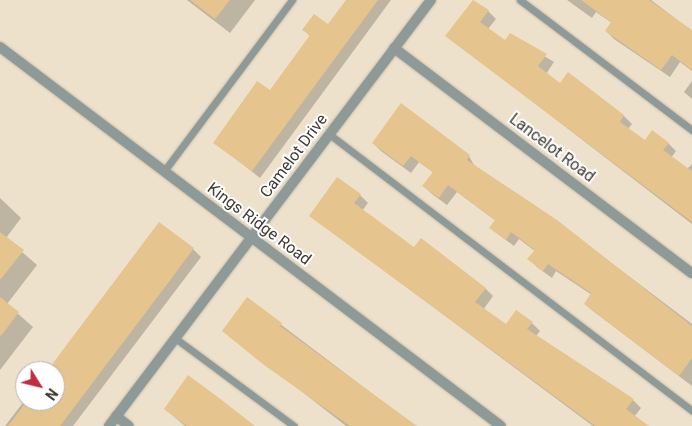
<!DOCTYPE html>
<style>
body{margin:0}
#map{position:relative;width:692px;height:426px;overflow:hidden;background:#eee1cb;font-family:Roboto,sans-serif}
div>[style]{position:absolute}
[style*='--x']{left:calc(var(--x)*1px);top:calc(var(--y)*1px);width:calc(var(--w)*1px);rotate:calc(var(--a)*1deg)}
.shadow>*{inset:0;background:#0003}
.building>*{inset:0;background:#e5c48e}
.roads{filter:drop-shadow(0 0 1px #c8bca9) drop-shadow(0 0 1px #c8bca9)}
.service>*{height:7px;margin:-3.5px;padding:0 3.5px;transform-origin:3.5px;border-radius:3.5px;background:#8d9a98}
.minor>*{height:10px;margin:-5px;padding:0 5px;transform-origin:5px;border-radius:5px;background:#8d9a98}
.tertiary>*{height:10px;margin:-5px;padding:0 5px;transform-origin:5px;border-radius:5px;background:#8d9a98}
span{translate:-50% -50%;white-space:nowrap;text-align:center;line-height:1.15;-webkit-text-stroke:4px #fff;paint-order:stroke}
.street-label{font-size:16px;color:#3f3a32}
.north{position:absolute;left:15px;top:361px;width:50px;height:50px;box-sizing:border-box;background:#fff;border:1px solid #b2b0ad;border-radius:50%;rotate:126deg;font-size:14px;font-weight:700;line-height:20px;text-align:center;color:#3f3a32}
.north::after{content:'';display:block;margin:auto;width:18px;height:22px;background:#be2d41;clip-path:polygon(50% 0,100% 100%,50% 72%,0 100%)}
</style>
<div id="map">
<div class="shadow">
<i style="clip-path:polygon(187px 0,255px 0,230px 33px)"></i>
<i style="clip-path:polygon(347px 0,391px 0,260px 178px,214px 142px,270px 92px,310px 36px,304px 30px,328px 26px)"></i>
<i style="clip-path:polygon(567px 0,651px 0,692px 31px,692px 71px,680px 62px,670px 77px,614px 39px,606px 31px,612px 23px,596px 12px,592px 18px)"></i>
<i style="clip-path:polygon(488px 11px,496px 19px,488px 29px,505px 42px,510px 35px,554px 62px,546px 74px,561px 85px,568px 74px,624px 116px,632px 124px,628px 129px,645px 142px,668px 143px,676px 151px,671px 158px,687px 169px,692px 164px,692px 224px,447px 36px)"></i>
<i style="clip-path:polygon(692px 81px,692px 99px,684px 92px)"></i>
<i style="clip-path:polygon(402px 105px,469px 156px,475px 167px,556px 221px,692px 324px,692px 386px,593px 311px,585px 304px,592px 295px,556px 271px,552px 278px,537px 267px,529px 259px,535px 251px,519px 239px,514px 246px,499px 235px,491px 228px,496px 221px,457px 192px,447px 205px,432px 194px,424px 186px,434px 173px,419px 162px,411px 173px,381px 151px,373px 143px)"></i>
<i style="clip-path:polygon(360px 195px,368px 203px,362px 211px,415px 249px,485px 288px,493px 296px,483px 310px,506px 326px,532px 323px,540px 331px,536px 336px,633px 400px,641px 408px,634px 417px,647px 426px,593px 426px,311px 216px)"></i>
<i style="clip-path:polygon(0 198px,21px 218px,6px 238px,37px 265px,7px 304px,33px 327px,0 370px)"></i>
<i style="clip-path:polygon(193px 249px,201px 257px,73px 426px,5px 426px,25px 400px,55px 401px,55px 371px,47px 371px)"></i>
<i style="clip-path:polygon(247px 299px,415px 426px,346px 426px,224px 331px)"></i>
<i style="clip-path:polygon(165px 409px,252px 426px,185px 426px)"></i>
</div>
<div class="building">
<i style="clip-path:polygon(190px 0,230px 0,215px 19px)"></i>
<i style="clip-path:polygon(346px 0,378px 0,252px 171px,213px 143px,257px 81px,270px 90px,310px 35px,302px 30px,314px 14px,328px 24px)"></i>
<i style="clip-path:polygon(473px 0,489px 10px,480px 22px,505px 40px,510px 33px,547px 54px,538px 66px,560px 83px,568px 72px,624px 115px,620px 122px,645px 140px,652px 130px,669px 143px,663px 150px,692px 171px,692px 222px,445px 36px)"></i>
<i style="clip-path:polygon(581px 0,649px 0,692px 30px,692px 70px,672px 55px,661px 70px,605px 31px,611px 22px)"></i>
<i style="clip-path:polygon(401px 103px,470px 155px,467px 160px,557px 220px,692px 326px,692px 358px,679px 376px,584px 304px,591px 293px,548px 264px,543px 271px,527px 259px,535px 250px,511px 232px,506px 240px,489px 228px,495px 220px,448px 185px,439px 198px,422px 186px,433px 172px,411px 156px,403px 166px,372px 143px)"></i>
<i style="clip-path:polygon(337px 177px,361px 194px,354px 203px,414px 247px,421px 238px,486px 288px,475px 302px,506px 324px,516px 310px,533px 322px,527px 329px,634px 399px,626px 409px,649px 426px,595px 426px,309px 216px)"></i>
<i style="clip-path:polygon(159px 222px,194px 248px,171px 279px,60px 426px,8px 426px,27px 401px,55px 401px,55px 371px,47px 371px)"></i>
<i style="clip-path:polygon(0 232px,24px 250px,0 280px)"></i>
<i style="clip-path:polygon(0 297px,19px 312px,0 337px)"></i>
<i style="clip-path:polygon(247px 297px,282px 323px,280px 326px,417px 426px,350px 426px,264px 365px,222px 331px)"></i>
<i style="clip-path:polygon(188px 375px,223px 401px,255px 426px,187px 426px,164px 409px)"></i>
</div>
<div class="roads">
<div class="service">
<i style="--x:520;--y:0;--w:216;--a:37.1"></i>
<i style="--x:329;--y:134;--w:457;--a:37.3"></i>
<i style="--x:164;--y:171;--w:214;--a:-53.2"></i>
<i style="--x:175;--y:338;--w:148;--a:36.5"></i>
</div>
<div class="minor">
<i style="--x:394;--y:48;--w:373;--a:37.1"></i>
<i style="--x:116;--y:416;--w:16;--a:38"></i>
<i style="--x:109;--y:426;--w:534;--a:-52.92"></i>
</div>
<div class="tertiary">
<i style="--x:0;--y:47;--w:628;--a:37.11"></i>
</div>
</div>
<div class="street-label">
<span style="left:552px;top:148px;rotate:37deg">Lancelot Road</span>
<span style="left:294px;top:156px;rotate:-53deg">Camelot Drive</span>
<span style="left:259px;top:224px;rotate:37deg">Kings Ridge Road</span>
</div>
<div class="north">N</div>
</div>
